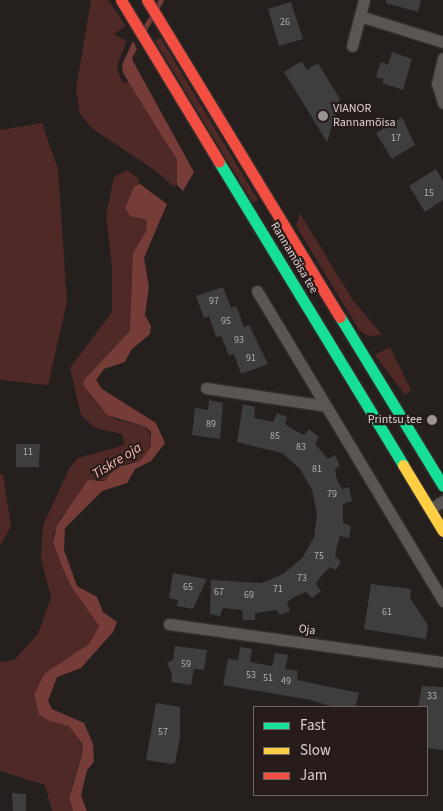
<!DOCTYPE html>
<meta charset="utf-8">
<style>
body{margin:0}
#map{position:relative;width:443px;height:811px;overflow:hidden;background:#251f1e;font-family:"Source Sans 3",sans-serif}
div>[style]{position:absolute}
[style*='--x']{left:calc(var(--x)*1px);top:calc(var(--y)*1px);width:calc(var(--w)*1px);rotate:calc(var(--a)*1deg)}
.green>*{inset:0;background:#4e2926}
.water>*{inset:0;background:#763c38}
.stream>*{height:4.5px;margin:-2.25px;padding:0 2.25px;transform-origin:2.25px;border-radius:2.25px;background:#763c38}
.building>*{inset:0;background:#3e3e3e}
.roads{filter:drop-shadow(0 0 1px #3f3938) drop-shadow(0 0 1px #3f3938)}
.street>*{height:11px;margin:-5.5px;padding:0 5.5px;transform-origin:5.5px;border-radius:5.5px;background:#5b5554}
.fast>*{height:11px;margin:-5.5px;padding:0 5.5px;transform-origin:5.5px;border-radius:5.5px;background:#16e098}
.slow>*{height:11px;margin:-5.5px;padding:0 5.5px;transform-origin:5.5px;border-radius:5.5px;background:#ffcf43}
.jam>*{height:11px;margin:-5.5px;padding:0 5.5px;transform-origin:5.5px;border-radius:5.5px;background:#f24e42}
.dots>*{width:14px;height:14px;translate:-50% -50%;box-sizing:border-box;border:2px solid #281c1b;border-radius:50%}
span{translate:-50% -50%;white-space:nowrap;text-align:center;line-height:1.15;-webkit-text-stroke:4.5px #281c1b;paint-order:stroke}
.number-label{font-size:10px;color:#b4aead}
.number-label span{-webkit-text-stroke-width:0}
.poi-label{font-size:12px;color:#dbd3d2}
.left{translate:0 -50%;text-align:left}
.right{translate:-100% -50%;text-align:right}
.street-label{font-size:12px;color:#dbd3d2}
.water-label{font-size:14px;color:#f8bbb5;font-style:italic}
.legend{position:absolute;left:253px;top:706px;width:175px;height:90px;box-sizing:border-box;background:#281c1b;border:1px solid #706564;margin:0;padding:6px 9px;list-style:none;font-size:15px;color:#dbd3d2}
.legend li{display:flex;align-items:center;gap:10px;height:25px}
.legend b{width:25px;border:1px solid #706564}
</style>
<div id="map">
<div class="green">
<i style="clip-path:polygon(91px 0,108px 0,126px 26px,114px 34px,127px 41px,117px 65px,120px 78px,124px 83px,130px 81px,177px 160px,179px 179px,174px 187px,156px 171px,93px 129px,80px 114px,76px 88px)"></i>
<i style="clip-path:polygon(160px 37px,258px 200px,253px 203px,155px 41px)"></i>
<i style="clip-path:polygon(42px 123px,58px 169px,67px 302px,48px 385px,0 380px,0 130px)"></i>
<i style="clip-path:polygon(127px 170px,138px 178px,140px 184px,134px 186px,125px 208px,130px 216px,147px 220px,146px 231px,133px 253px,133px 319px,130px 331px,83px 385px,103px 411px,115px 419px,146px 427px,152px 439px,151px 447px,140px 461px,124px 464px,105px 481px,96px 479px,61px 517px,54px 534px,53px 544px,72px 588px,99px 626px,89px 644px,61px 666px,34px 695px,39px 715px,49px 721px,69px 726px,77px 734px,83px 751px,72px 785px,69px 798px,73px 811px,52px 811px,45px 785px,0 771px,0 662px,14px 660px,38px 634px,51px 597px,41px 558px,43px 525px,69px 469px,78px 458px,125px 445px,122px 434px,95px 428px,81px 415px,70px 368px,112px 312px,112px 266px,106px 215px,114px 177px)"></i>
<i style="clip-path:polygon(300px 213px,352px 299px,382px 335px,368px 336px,359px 330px,296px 226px)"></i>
<i style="clip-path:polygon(390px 347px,411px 390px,405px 395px,375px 355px)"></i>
<i style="clip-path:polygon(0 474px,3px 474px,11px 526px,0 546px)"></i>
</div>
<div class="water">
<i style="clip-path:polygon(133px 41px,137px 49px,132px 58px,134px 63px,194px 172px,183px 191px,177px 185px,177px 160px,123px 73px,122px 65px)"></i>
<i style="clip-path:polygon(140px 184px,167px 204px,144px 258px,149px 287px,145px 315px,151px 326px,150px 334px,131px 350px,125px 362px,104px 369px,96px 380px,102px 389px,156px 423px,165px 443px,151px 461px,135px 469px,127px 483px,102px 491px,65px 528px,64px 550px,77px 586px,97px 597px,103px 612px,117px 622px,113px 632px,81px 668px,57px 677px,48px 701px,52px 709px,84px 723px,93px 744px,94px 762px,87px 770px,81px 795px,87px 811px,73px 811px,69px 798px,83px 751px,82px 744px,69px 726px,49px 721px,39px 715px,34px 695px,44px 674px,89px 644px,99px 626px,72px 588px,64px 571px,53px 543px,57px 525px,88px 480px,105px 481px,115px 468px,140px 461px,151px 447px,151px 432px,146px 427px,107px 415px,83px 385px,84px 380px,130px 331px,133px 253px,146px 231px,147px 220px,130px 216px,125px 208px,134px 186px)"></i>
</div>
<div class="stream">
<i style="--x:156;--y:9;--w:10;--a:-61"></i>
<i style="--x:143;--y:31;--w:17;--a:-59"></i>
</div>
<div class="building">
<i style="clip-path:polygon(386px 0,421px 0,418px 12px,386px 3px)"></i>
<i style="clip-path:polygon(291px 2px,303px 39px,279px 46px,268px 9px)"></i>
<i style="clip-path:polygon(392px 52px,412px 59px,403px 90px,382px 83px,384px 79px,376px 77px,381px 62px,388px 65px)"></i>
<i style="clip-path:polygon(302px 61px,307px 70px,318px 63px,340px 99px,327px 142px,284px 72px)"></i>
<i style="clip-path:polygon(402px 117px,415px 145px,392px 159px,376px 133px)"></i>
<i style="clip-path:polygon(436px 169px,443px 181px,443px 200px,425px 212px,409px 186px)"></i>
<i style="clip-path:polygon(223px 287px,231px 308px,236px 306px,244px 327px,249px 325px,268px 364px,241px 374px,234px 354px,229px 356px,221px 336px,216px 337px,209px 316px,204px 318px,196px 296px)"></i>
<i style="clip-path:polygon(209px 400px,223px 403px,220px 439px,192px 435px,195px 408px,208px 410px)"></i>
<i style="clip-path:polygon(243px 404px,255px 407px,254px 418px,273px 422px,277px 413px,287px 417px,285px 424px,294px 430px,304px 435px,309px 429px,319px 437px,315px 444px,328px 459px,335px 455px,340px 466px,335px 469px,337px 480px,342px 489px,349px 487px,352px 501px,343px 504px,343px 523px,351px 526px,349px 538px,340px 536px,337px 546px,335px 556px,341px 562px,336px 570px,330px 567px,321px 576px,316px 584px,321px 591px,312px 598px,306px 592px,296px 596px,287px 602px,290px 611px,280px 615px,277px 610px,255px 613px,255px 620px,243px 620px,242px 610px,223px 608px,220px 616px,210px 614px,211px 580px,262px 583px,283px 574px,302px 558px,314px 537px,317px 514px,312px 490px,300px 469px,282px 453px,237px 442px)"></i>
<i style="clip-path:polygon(16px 444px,40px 444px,39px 467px,16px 467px)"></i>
<i style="clip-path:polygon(173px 573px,207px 579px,193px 609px,177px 606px,178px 600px,169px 598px)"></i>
<i style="clip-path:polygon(371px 584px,411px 589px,410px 598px,428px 625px,426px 639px,364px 629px)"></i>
<i style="clip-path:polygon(175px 646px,207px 650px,204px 670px,194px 669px,191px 685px,171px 682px,172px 674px,167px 663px,173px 660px)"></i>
<i style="clip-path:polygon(240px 647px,252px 649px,250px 662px,272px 666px,275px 653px,288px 655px,285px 669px,298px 671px,297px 680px,359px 693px,355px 707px,333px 707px,311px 700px,223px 685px,228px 659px,238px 660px)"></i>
<i style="clip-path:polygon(422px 686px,443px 687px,443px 750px,427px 748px,427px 707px,418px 707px)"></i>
<i style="clip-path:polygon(156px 703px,180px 707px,180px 737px,175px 763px,171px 764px,146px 760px)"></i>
<i style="clip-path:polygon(12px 793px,26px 794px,26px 811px,13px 811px)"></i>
</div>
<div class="roads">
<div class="street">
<i style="--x:360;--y:16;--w:87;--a:17.4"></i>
<i style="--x:352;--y:46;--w:48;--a:-75.4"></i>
<i style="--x:443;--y:58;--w:26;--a:103"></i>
<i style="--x:437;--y:83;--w:21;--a:73"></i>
<i style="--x:257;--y:291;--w:362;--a:59"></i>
<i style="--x:206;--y:388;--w:121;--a:8.5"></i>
<i style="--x:430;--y:509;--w:15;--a:-32"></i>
<i style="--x:169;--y:624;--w:277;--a:7.9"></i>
</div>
<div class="fast">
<i style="--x:219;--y:162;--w:354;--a:58.7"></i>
<i style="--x:340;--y:317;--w:198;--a:58.6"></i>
</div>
<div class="slow">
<i style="--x:403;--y:465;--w:77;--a:58.8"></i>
</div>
<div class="jam">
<i style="--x:121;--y:0;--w:189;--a:58.8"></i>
<i style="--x:147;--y:0;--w:371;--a:58.7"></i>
</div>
</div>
<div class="dots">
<i style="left:323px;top:116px;background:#9b9493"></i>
<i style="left:432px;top:420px;background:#9b9493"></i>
</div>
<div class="number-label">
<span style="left:285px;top:23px">26</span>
<span style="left:396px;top:139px">17</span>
<span style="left:429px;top:194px">15</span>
<span style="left:214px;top:302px">97</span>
<span style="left:226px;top:322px">95</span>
<span style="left:239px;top:341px">93</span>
<span style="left:251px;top:359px">91</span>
<span style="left:211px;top:425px">89</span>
<span style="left:275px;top:437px">85</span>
<span style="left:301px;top:448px">83</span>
<span style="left:28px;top:453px">11</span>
<span style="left:317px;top:470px">81</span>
<span style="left:332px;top:495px">79</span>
<span style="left:319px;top:557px">75</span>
<span style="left:302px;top:579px">73</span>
<span style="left:188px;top:588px">65</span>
<span style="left:278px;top:590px">71</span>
<span style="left:219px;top:593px">67</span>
<span style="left:249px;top:596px">69</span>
<span style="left:387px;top:613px">61</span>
<span style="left:186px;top:665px">59</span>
<span style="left:251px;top:676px">53</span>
<span style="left:268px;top:679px">51</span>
<span style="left:286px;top:682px">49</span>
<span style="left:432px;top:697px">33</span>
<span style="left:163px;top:733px">57</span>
</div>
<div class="poi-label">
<span class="left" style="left:333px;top:116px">VIANOR<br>Rannamõisa</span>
<span class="right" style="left:422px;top:420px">Printsu tee</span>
</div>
<div class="street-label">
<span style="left:294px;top:258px;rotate:59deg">Rannamõisa tee</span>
<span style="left:307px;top:630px;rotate:7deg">Oja</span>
</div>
<div class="water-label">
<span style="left:117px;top:461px;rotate:-32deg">Tiskre oja</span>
</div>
<ul class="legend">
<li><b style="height:6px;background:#16e098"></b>Fast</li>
<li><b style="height:6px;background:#ffcf43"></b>Slow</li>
<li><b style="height:6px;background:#f24e42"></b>Jam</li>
</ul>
</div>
